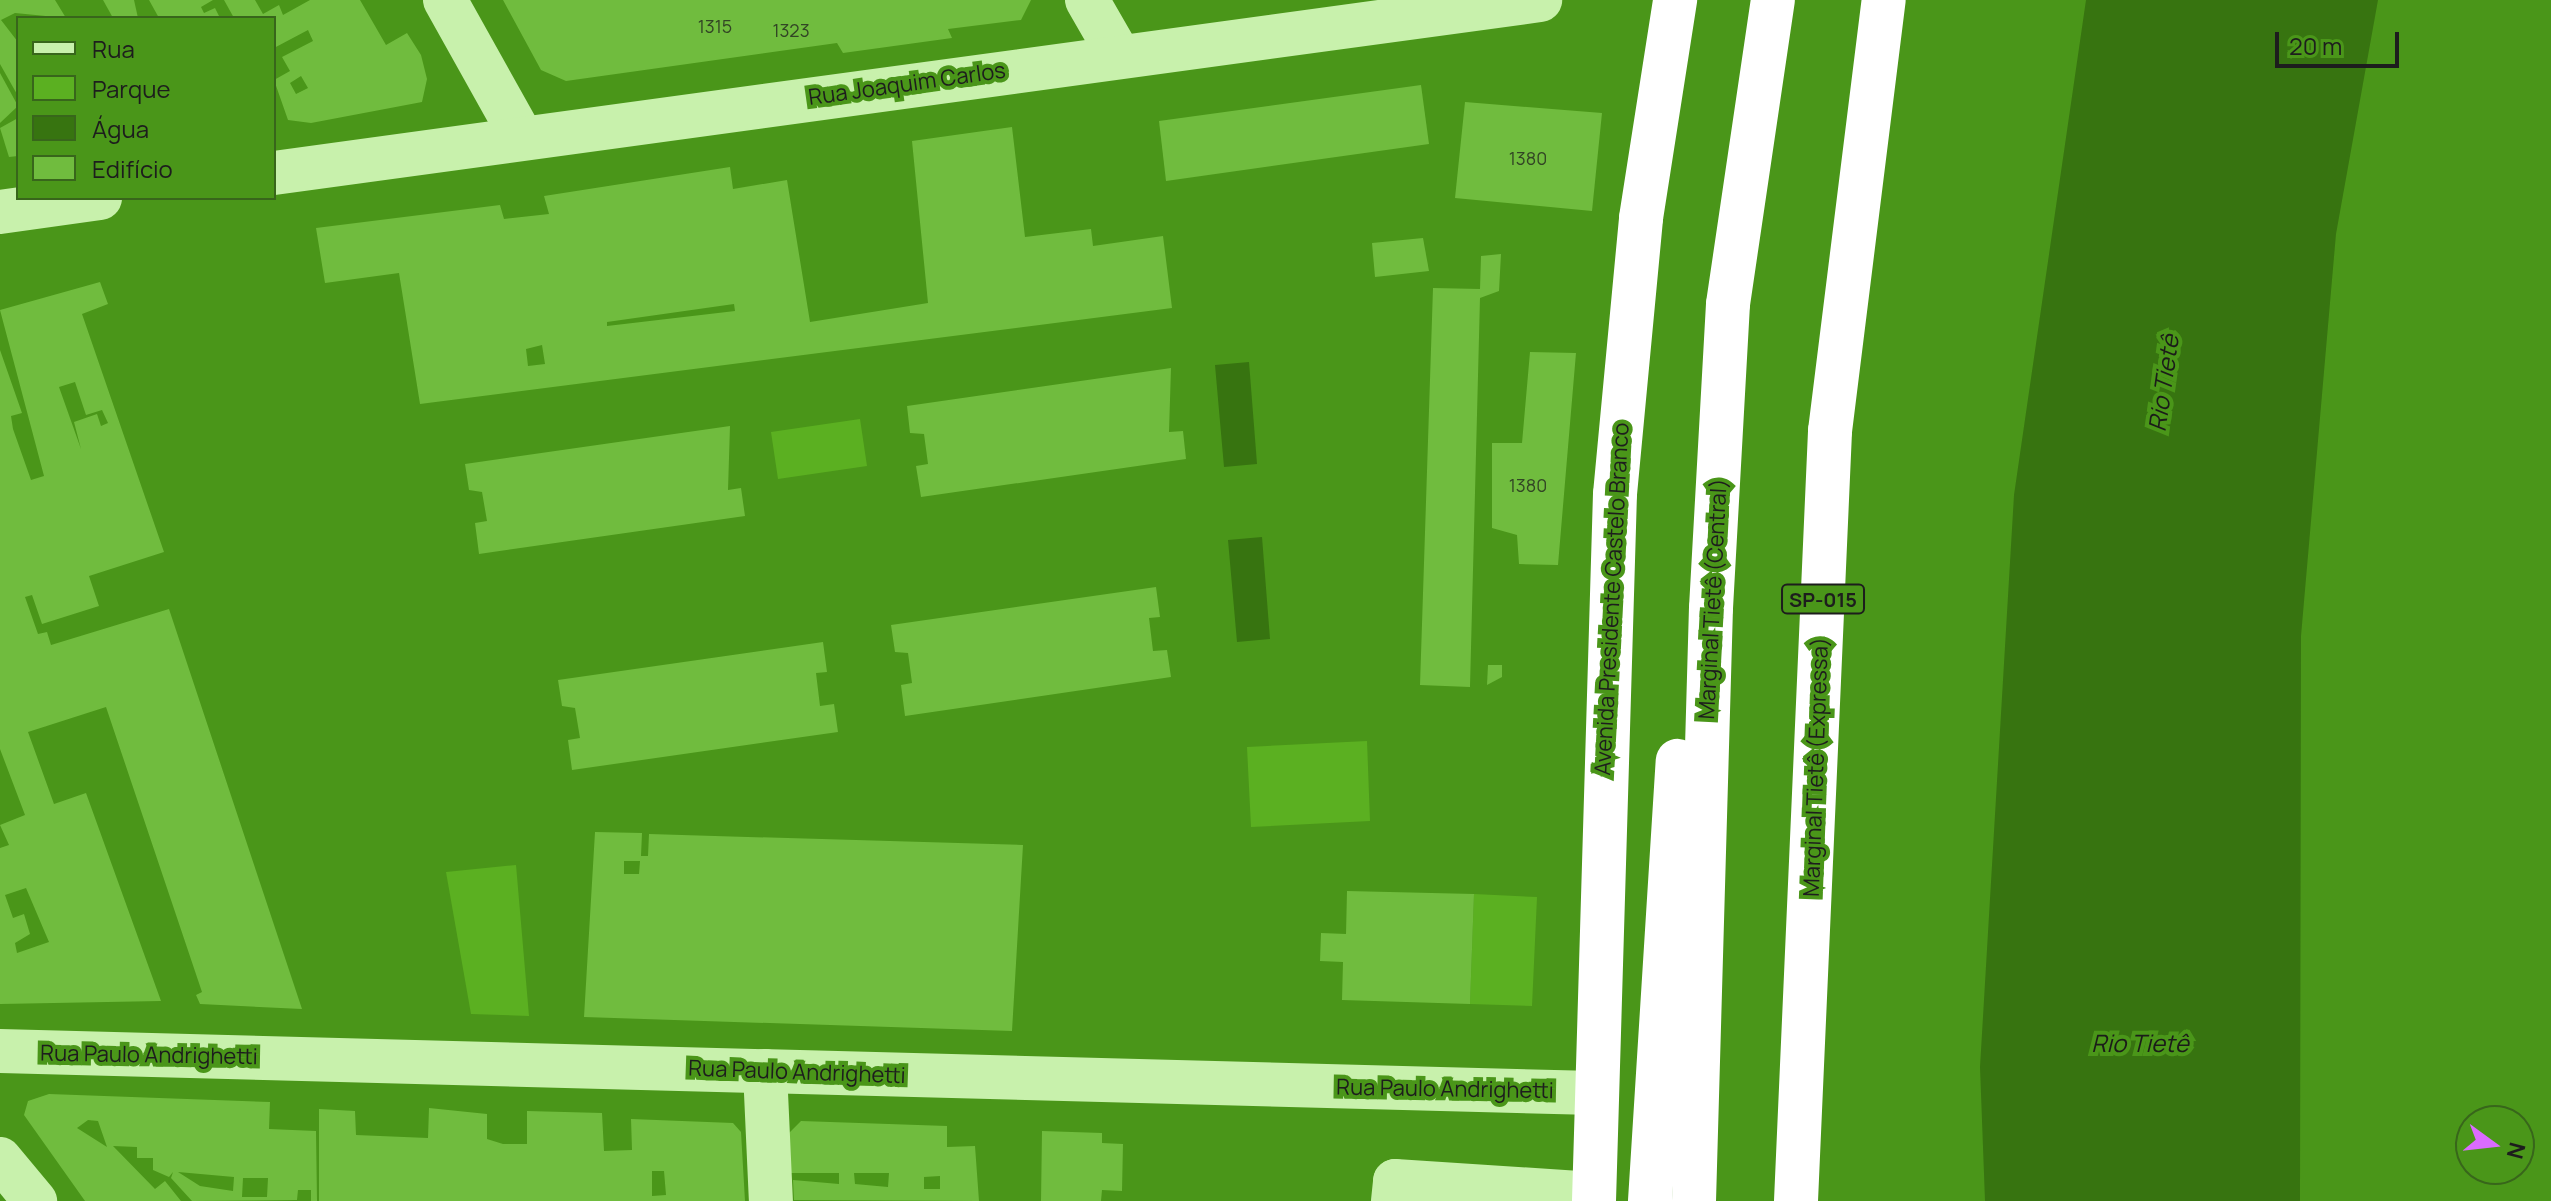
<!DOCTYPE html>
<meta charset="utf-8">
<style>
body{margin:0}
#map{position:relative;width:2551px;height:1201px;overflow:hidden;background:#4a9619;font-family:Manrope,sans-serif}
div>[style]{position:absolute}
[style*='--x']{left:calc(var(--x)*1px);top:calc(var(--y)*1px);width:calc(var(--w)*1px);rotate:calc(var(--a)*1deg)}
.green>*{inset:0;background:#5bb021}
.water>*{inset:0;background:#377410}
.building>*{inset:0;background:#70bc3e}
.minor>*{height:44px;margin:-22px;padding:0 22px;transform-origin:22px;border-radius:22px;background:#c8f1ac}
.highway>*{height:44px;margin:-22px;padding:0 22px;transform-origin:22px;border-radius:22px;background:#fff}
span{translate:-50% -50%;white-space:nowrap;text-align:center;line-height:1.15;-webkit-text-stroke:8px #4a9619;paint-order:stroke}
.number-label{font-size:18px;color:#324525}
.number-label span{-webkit-text-stroke-width:0}
.shield-label span{padding:2px 6px;background:#4a9619;border:2px solid;border-radius:6px;-webkit-text-stroke-width:0}
.shield-label{font-size:20px;color:#1d1d1d;font-weight:700}
.street-label{font-size:22px;color:#1d1d1d}
.water-label{font-size:24px;color:#1b1c19;font-style:italic}
.legend{position:absolute;left:16px;top:16px;width:260px;height:184px;box-sizing:border-box;background:#4a9619;border:2px solid #38661b;margin:0;padding:10px 14px;list-style:none;font-size:24px;color:#1d1d1d}
.legend li{display:flex;align-items:center;gap:16px;height:40px}
.legend b{width:40px;border:2px solid #38661b}
.north{position:absolute;left:2455px;top:1105px;width:80px;height:80px;box-sizing:border-box;background:#4a9619;border:2px solid #38661b;border-radius:50%;rotate:105deg;font-size:22px;font-weight:700;line-height:32px;text-align:center;color:#1d1d1d}
.north::after{content:'';display:block;margin:auto;width:28px;height:36px;background:#db6bff;clip-path:polygon(50% 0,100% 100%,50% 72%,0 100%)}
.scale{position:absolute;left:2275px;top:32px;width:124px;height:36px;box-sizing:border-box;border:4px solid #1d1d1d;border-top:0;padding-left:10px;font-size:24px;line-height:28px;white-space:nowrap;color:#1d1d1d;-webkit-text-stroke:6px #4a9619;paint-order:stroke}
</style>
<div id="map">
<div class="green">
<i style="clip-path:polygon(860px 419px,867px 466px,778px 479px,771px 432px)"></i>
<i style="clip-path:polygon(1367px 741px,1370px 821px,1251px 827px,1247px 747px)"></i>
<i style="clip-path:polygon(516px 865px,529px 1016px,471px 1014px,446px 872px)"></i>
<i style="clip-path:polygon(1474px 894px,1537px 897px,1532px 1006px,1470px 1004px)"></i>
</div>
<div class="water">
<i style="clip-path:polygon(2086px 0,2378px 0,2336px 234px,2301px 636px,2300px 1201px,1985px 1201px,1980px 1067px,2014px 495px)"></i>
<i style="clip-path:polygon(1249px 362px,1257px 464px,1224px 467px,1215px 365px)"></i>
<i style="clip-path:polygon(1262px 537px,1270px 639px,1237px 642px,1228px 540px)"></i>
</div>
<div class="building">
<i style="clip-path:polygon(0 0,55px 0,66px 18px,15px 13px,1px 20px,18px 42px,18px 96px,0 64px)"></i>
<i style="clip-path:polygon(103px 0,134px 0,138px 18px,113px 18px)"></i>
<i style="clip-path:polygon(149px 0,213px 0,201px 7px,204px 13px,215px 8px,220px 18px,159px 18px)"></i>
<i style="clip-path:polygon(evenodd,224px 0,255px 0,263px 14px,279px 5px,283px 15px,310px 0,360px 0,386px 45px,407px 33px,421px 55px,427px 79px,422px 102px,311px 123px,288px 120px,274px 80px,290px 71px,282px 57px,313px 41px,308px 30px,274px 48px,274px 18px,234px 18px,224px 0,301px 76px,308px 88px,296px 94px,290px 83px,301px 76px)"></i>
<i style="clip-path:polygon(503px 0,1031px 0,1021px 20px,948px 29px,952px 38px,843px 53px,837px 43px,566px 81px,541px 70px)"></i>
<i style="clip-path:polygon(0 73px,18px 106px,0 123px)"></i>
<i style="clip-path:polygon(1421px 85px,1429px 144px,1166px 181px,1159px 121px)"></i>
<i style="clip-path:polygon(1465px 102px,1602px 113px,1592px 211px,1455px 198px)"></i>
<i style="clip-path:polygon(18px 118px,18px 156px,9px 157px,0 128px)"></i>
<i style="clip-path:polygon(evenodd,1012px 127px,1025px 237px,1091px 229px,1093px 246px,1163px 236px,1172px 308px,420px 404px,399px 273px,325px 283px,316px 228px,500px 205px,504px 219px,549px 214px,544px 196px,730px 167px,733px 189px,787px 180px,810px 322px,928px 303px,912px 141px,1012px 127px,734px 304px,735px 311px,607px 326px,607px 322px,734px 304px,1012px 127px,542px 345px,545px 364px,528px 366px,526px 349px,542px 345px)"></i>
<i style="clip-path:polygon(1423px 238px,1429px 271px,1375px 277px,1372px 243px)"></i>
<i style="clip-path:polygon(1501px 254px,1499px 291px,1480px 298px,1470px 687px,1420px 685px,1433px 288px,1480px 289px,1481px 256px)"></i>
<i style="clip-path:polygon(evenodd,100px 282px,108px 304px,82px 314px,164px 552px,89px 576px,99px 606px,42px 624px,32px 595px,25px 597px,38px 634px,47px 632px,51px 645px,169px 609px,302px 1009px,200px 1004px,196px 995px,202px 992px,106px 707px,28px 732px,54px 804px,86px 793px,161px 1001px,0 1004px,0 848px,9px 845px,0 825px,25px 815px,0 749px,0 350px,22px 413px,11px 416px,13px 429px,31px 480px,44px 476px,0 310px,100px 282px,75px 382px,86px 415px,102px 410px,108px 423px,101px 426px,97px 414px,74px 422px,81px 449px,59px 387px,75px 382px,100px 282px,26px 888px,49px 942px,17px 953px,15px 943px,30px 934px,24px 914px,13px 918px,5px 895px,26px 888px)"></i>
<i style="clip-path:polygon(1530px 352px,1576px 353px,1558px 565px,1519px 564px,1517px 535px,1492px 528px,1492px 443px,1522px 443px)"></i>
<i style="clip-path:polygon(1171px 368px,1169px 432px,1183px 431px,1186px 459px,921px 497px,916px 466px,928px 464px,924px 434px,910px 433px,907px 406px)"></i>
<i style="clip-path:polygon(730px 426px,728px 490px,741px 488px,745px 516px,479px 554px,475px 523px,487px 521px,482px 492px,469px 490px,465px 464px)"></i>
<i style="clip-path:polygon(1156px 587px,1160px 617px,1149px 618px,1153px 651px,1167px 650px,1171px 677px,905px 716px,901px 685px,912px 683px,908px 653px,895px 652px,891px 625px)"></i>
<i style="clip-path:polygon(823px 642px,827px 672px,816px 673px,820px 706px,834px 704px,838px 732px,572px 770px,568px 740px,580px 738px,575px 708px,562px 706px,558px 680px)"></i>
<i style="clip-path:polygon(1488px 665px,1502px 665px,1502px 677px,1487px 685px)"></i>
<i style="clip-path:polygon(evenodd,595px 832px,642px 833px,641px 856px,648px 856px,649px 834px,1023px 845px,1012px 1031px,584px 1017px,595px 832px,624px 861px,640px 861px,639px 874px,624px 874px,624px 861px)"></i>
<i style="clip-path:polygon(1347px 891px,1474px 894px,1470px 1004px,1342px 1000px,1343px 962px,1320px 961px,1321px 933px,1346px 934px)"></i>
<i style="clip-path:polygon(evenodd,49px 1094px,270px 1102px,269px 1129px,316px 1131px,317px 1201px,311px 1201px,311px 1190px,298px 1190px,297px 1200px,192px 1201px,171px 1178px,173px 1172px,169px 1177px,153px 1170px,153px 1158px,137px 1158px,137px 1147px,113px 1146px,155px 1189px,165px 1181px,181px 1201px,85px 1201px,24px 1115px,28px 1101px,49px 1094px,88px 1120px,98px 1121px,107px 1147px,77px 1128px,88px 1120px,49px 1094px,178px 1172px,234px 1177px,233px 1191px,200px 1186px,178px 1172px,49px 1094px,243px 1178px,268px 1178px,267px 1197px,242px 1197px,243px 1178px)"></i>
<i style="clip-path:polygon(evenodd,429px 1108px,487px 1114px,487px 1139px,503px 1144px,527px 1144px,527px 1111px,602px 1113px,604px 1151px,632px 1150px,631px 1119px,733px 1123px,741px 1132px,745px 1201px,319px 1201px,319px 1109px,355px 1111px,356px 1135px,428px 1138px,429px 1108px,652px 1171px,664px 1171px,666px 1195px,652px 1196px,652px 1171px)"></i>
<i style="clip-path:polygon(evenodd,801px 1121px,947px 1126px,947px 1147px,975px 1146px,979px 1201px,794px 1200px,793px 1180px,839px 1184px,839px 1173px,789px 1173px,788px 1134px,801px 1121px,854px 1173px,889px 1173px,888px 1187px,855px 1184px,854px 1173px,801px 1121px,940px 1176px,940px 1189px,924px 1189px,924px 1177px,940px 1176px)"></i>
<i style="clip-path:polygon(1042px 1131px,1102px 1133px,1102px 1143px,1123px 1144px,1122px 1191px,1102px 1190px,1101px 1201px,1041px 1201px)"></i>
</div>
<div class="minor">
<i style="--x:445;--y:0;--w:158;--a:60.8"></i>
<i style="--x:1087;--y:0;--w:62;--a:60.1"></i>
<i style="--x:274;--y:173;--w:1278;--a:-7.78"></i>
<i style="--x:0;--y:212;--w:101;--a:-8"></i>
<i style="--x:0;--y:1051;--w:1595;--a:1.51"></i>
<i style="--x:765;--y:1071;--w:130;--a:87.4"></i>
<i style="--x:0;--y:1159;--w:55;--a:50.2"></i>
<i style="--x:1393;--y:1201;--w:20;--a:-84"></i>
<i style="--x:1395;--y:1181;--w:199;--a:3.7"></i>
</div>
<div class="highway">
<i style="--x:1594;--y:1201;--w:707;--a:-88.3"></i>
<i style="--x:1615;--y:494;--w:277;--a:-84.6"></i>
<i style="--x:1641;--y:218;--w:221;--a:-81.1"></i>
<i style="--x:1650;--y:1201;--w:441;--a:-86.4"></i>
<i style="--x:1694;--y:1201;--w:593;--a:-88.36"></i>
<i style="--x:1711;--y:608;--w:304;--a:-86.8"></i>
<i style="--x:1728;--y:304;--w:307;--a:-81.6"></i>
<i style="--x:1796;--y:1201;--w:771;--a:-87.47"></i>
<i style="--x:1830;--y:431;--w:434;--a:-82.9"></i>
</div>
<div class="number-label">
<span style="left:715px;top:26px">1315</span>
<span style="left:791px;top:30px">1323</span>
<span style="left:1528px;top:158px">1380</span>
<span style="left:1528px;top:485px">1380</span>
</div>
<div class="shield-label">
<span style="left:1823px;top:599px">SP-015</span>
</div>
<div class="street-label">
<span style="left:907px;top:84px;rotate:-8deg">Rua Joaquim Carlos</span>
<span style="left:1612px;top:599px;rotate:-87deg">Avenida Presidente Castelo Branco</span>
<span style="left:1713px;top:599px;rotate:-87deg">Marginal Tietê (Central)</span>
<span style="left:1816px;top:767px;rotate:-88deg">Marginal Tietê (Expressa)</span>
<span style="left:149px;top:1055px;rotate:1deg">Rua Paulo Andrighetti</span>
<span style="left:797px;top:1072px;rotate:2deg">Rua Paulo Andrighetti</span>
<span style="left:1445px;top:1089px;rotate:1deg">Rua Paulo Andrighetti</span>
</div>
<div class="water-label">
<span style="left:2163px;top:383px;rotate:-82deg">Rio Tietê</span>
<span style="left:2140px;top:1043px">Rio Tietê</span>
</div>
<ul class="legend">
<li><b style="height:10px;background:#c8f1ac"></b>Rua</li>
<li><b style="height:22px;background:#5bb021"></b>Parque</li>
<li><b style="height:22px;background:#377410"></b>Água</li>
<li><b style="height:22px;background:#70bc3e"></b>Edifício</li>
</ul>
<div class="north">N</div>
<div class="scale">20 m</div>
</div>
